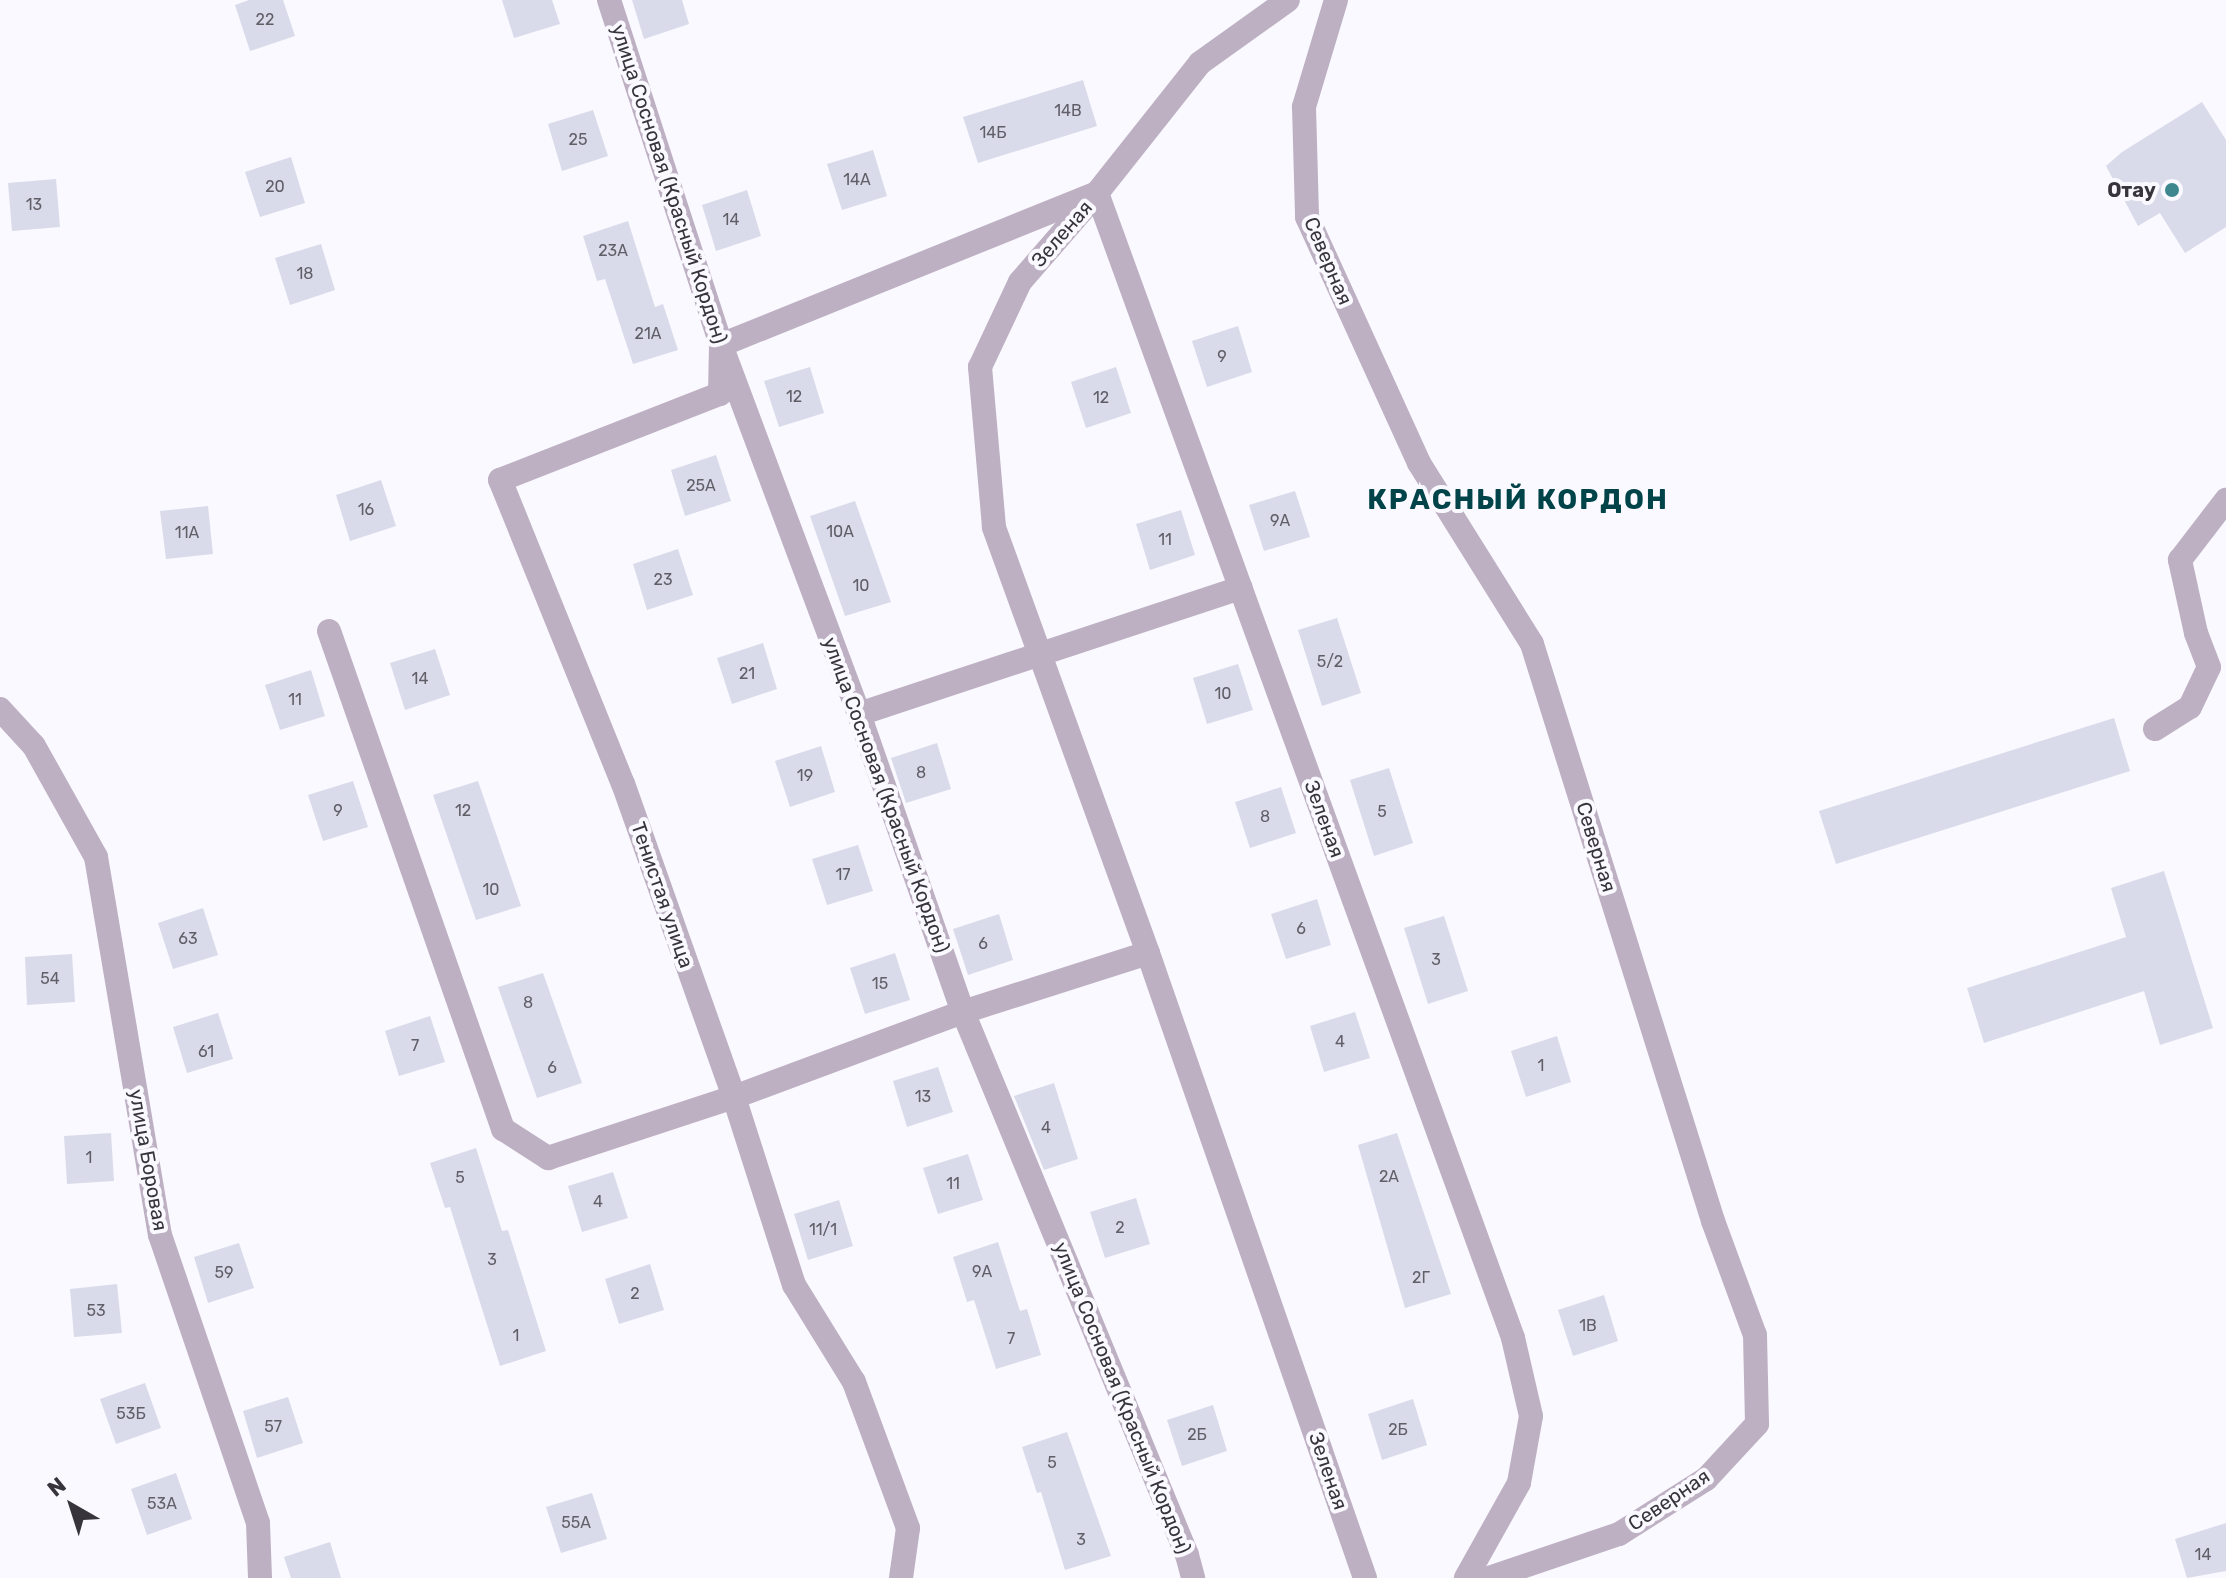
<!DOCTYPE html>
<meta charset="utf-8">
<style>
body{margin:0}
#map{position:relative;width:2226px;height:1578px;overflow:hidden;background:#faf9ff;font-family:Rubik,sans-serif}
div>[style]{position:absolute}
[style*='--x']{left:calc(var(--x)*1px);top:calc(var(--y)*1px);width:calc(var(--w)*1px);rotate:calc(var(--a)*1deg)}
.building>*{inset:0;background:#d9dbea}
.minor>*{height:24px;margin:-12px;padding:0 12px;transform-origin:12px;border-radius:12px;background:#beb0c3}
.dots>*{width:22px;height:22px;translate:-50% -50%;box-sizing:border-box;border:4px solid #faf9ff;border-radius:50%}
span{translate:-50% -50%;white-space:nowrap;text-align:center;line-height:1.15;-webkit-text-stroke:8px #faf9ff;paint-order:stroke}
.number-label{font-size:16px;color:#605e67}
.number-label span{-webkit-text-stroke-width:0}
.street-label{font-size:20px;color:#37353b}
.poi-label{font-size:20px;color:#37353b;font-weight:700}
.right{translate:-100% -50%;text-align:right}
.district-label{font-size:28px;color:#004349;font-weight:700;letter-spacing:2px}
.north{position:absolute;left:32px;top:1466px;width:80px;height:80px;-webkit-text-stroke:6px #faf9ff;paint-order:stroke;rotate:321deg;font-size:22px;font-weight:700;line-height:32px;text-align:center;color:#37353b}
.north::after{content:'';display:block;margin:auto;width:28px;height:36px;background:#37353b;clip-path:polygon(50% 0,100% 100%,50% 72%,0 100%)}
</style>
<div id="map">
<div class="building">
<i style="clip-path:polygon(249px 0,283px 0,295px 36px,250px 51px,235px 5px)"></i>
<i style="clip-path:polygon(502px 0,552px 0,560px 24px,514px 38px)"></i>
<i style="clip-path:polygon(632px 0,682px 0,689px 24px,644px 39px)"></i>
<i style="clip-path:polygon(1083px 80px,1097px 126px,978px 163px,963px 117px)"></i>
<i style="clip-path:polygon(2202px 102px,2226px 140px,2226px 227px,2185px 253px,2160px 213px,2138px 226px,2106px 166px,2122px 152px)"></i>
<i style="clip-path:polygon(593px 110px,608px 156px,562px 171px,548px 124px)"></i>
<i style="clip-path:polygon(873px 150px,887px 196px,842px 210px,827px 164px)"></i>
<i style="clip-path:polygon(291px 157px,305px 203px,260px 217px,245px 172px)"></i>
<i style="clip-path:polygon(56px 179px,60px 227px,12px 231px,8px 183px)"></i>
<i style="clip-path:polygon(747px 190px,761px 236px,716px 251px,702px 205px)"></i>
<i style="clip-path:polygon(628px 221px,655px 307px,663px 304px,678px 350px,633px 364px,605px 279px,597px 281px,583px 236px)"></i>
<i style="clip-path:polygon(321px 244px,335px 290px,290px 305px,275px 258px)"></i>
<i style="clip-path:polygon(1238px 326px,1252px 372px,1207px 387px,1192px 341px)"></i>
<i style="clip-path:polygon(810px 367px,824px 413px,779px 427px,764px 381px)"></i>
<i style="clip-path:polygon(1116px 367px,1131px 413px,1086px 428px,1071px 382px)"></i>
<i style="clip-path:polygon(716px 455px,731px 501px,685px 516px,671px 470px)"></i>
<i style="clip-path:polygon(381px 480px,396px 526px,350px 541px,336px 495px)"></i>
<i style="clip-path:polygon(1295px 491px,1310px 537px,1264px 551px,1249px 505px)"></i>
<i style="clip-path:polygon(855px 501px,891px 602px,845px 616px,810px 516px)"></i>
<i style="clip-path:polygon(208px 506px,213px 554px,166px 559px,160px 511px)"></i>
<i style="clip-path:polygon(1181px 510px,1195px 555px,1150px 570px,1136px 524px)"></i>
<i style="clip-path:polygon(678px 549px,693px 595px,647px 610px,633px 564px)"></i>
<i style="clip-path:polygon(1337px 618px,1361px 693px,1322px 706px,1298px 630px)"></i>
<i style="clip-path:polygon(763px 643px,777px 689px,732px 704px,717px 658px)"></i>
<i style="clip-path:polygon(435px 649px,450px 695px,405px 710px,390px 663px)"></i>
<i style="clip-path:polygon(1238px 664px,1253px 710px,1207px 724px,1193px 678px)"></i>
<i style="clip-path:polygon(311px 670px,325px 716px,280px 730px,265px 685px)"></i>
<i style="clip-path:polygon(2114px 718px,2130px 771px,1836px 864px,1819px 811px)"></i>
<i style="clip-path:polygon(937px 743px,951px 789px,906px 803px,891px 758px)"></i>
<i style="clip-path:polygon(821px 746px,835px 792px,790px 807px,775px 761px)"></i>
<i style="clip-path:polygon(1389px 768px,1413px 843px,1374px 856px,1350px 780px)"></i>
<i style="clip-path:polygon(353px 781px,368px 827px,323px 841px,308px 795px)"></i>
<i style="clip-path:polygon(478px 781px,521px 906px,476px 920px,433px 795px)"></i>
<i style="clip-path:polygon(1281px 787px,1296px 833px,1250px 848px,1235px 802px)"></i>
<i style="clip-path:polygon(858px 845px,873px 891px,827px 905px,812px 859px)"></i>
<i style="clip-path:polygon(2164px 871px,2213px 1028px,2160px 1045px,2144px 991px,1984px 1043px,1967px 988px,2126px 937px,2111px 888px)"></i>
<i style="clip-path:polygon(1317px 899px,1331px 945px,1286px 959px,1271px 914px)"></i>
<i style="clip-path:polygon(203px 908px,218px 955px,173px 969px,158px 923px)"></i>
<i style="clip-path:polygon(999px 914px,1013px 960px,968px 975px,953px 929px)"></i>
<i style="clip-path:polygon(1444px 916px,1468px 991px,1428px 1004px,1404px 928px)"></i>
<i style="clip-path:polygon(895px 953px,910px 1000px,865px 1014px,850px 968px)"></i>
<i style="clip-path:polygon(72px 954px,75px 1002px,27px 1005px,25px 957px)"></i>
<i style="clip-path:polygon(543px 973px,582px 1083px,537px 1098px,498px 987px)"></i>
<i style="clip-path:polygon(1355px 1012px,1370px 1058px,1324px 1072px,1310px 1026px)"></i>
<i style="clip-path:polygon(218px 1013px,233px 1059px,187px 1073px,173px 1027px)"></i>
<i style="clip-path:polygon(430px 1016px,445px 1062px,399px 1076px,385px 1031px)"></i>
<i style="clip-path:polygon(1557px 1036px,1571px 1082px,1526px 1097px,1511px 1051px)"></i>
<i style="clip-path:polygon(938px 1067px,953px 1112px,907px 1127px,893px 1081px)"></i>
<i style="clip-path:polygon(1054px 1083px,1078px 1159px,1044px 1170px,1014px 1096px)"></i>
<i style="clip-path:polygon(111px 1133px,114px 1181px,67px 1184px,64px 1136px)"></i>
<i style="clip-path:polygon(1397px 1133px,1451px 1294px,1405px 1308px,1358px 1145px)"></i>
<i style="clip-path:polygon(476px 1148px,502px 1231px,508px 1230px,546px 1351px,500px 1366px,450px 1207px,445px 1208px,430px 1163px)"></i>
<i style="clip-path:polygon(968px 1154px,983px 1200px,938px 1214px,923px 1168px)"></i>
<i style="clip-path:polygon(613px 1172px,628px 1218px,582px 1232px,568px 1186px)"></i>
<i style="clip-path:polygon(1136px 1198px,1150px 1244px,1105px 1258px,1090px 1212px)"></i>
<i style="clip-path:polygon(839px 1200px,853px 1246px,808px 1260px,794px 1214px)"></i>
<i style="clip-path:polygon(998px 1242px,1020px 1311px,1027px 1309px,1041px 1355px,996px 1369px,974px 1300px,967px 1302px,953px 1257px)"></i>
<i style="clip-path:polygon(239px 1243px,254px 1288px,208px 1303px,194px 1257px)"></i>
<i style="clip-path:polygon(650px 1264px,664px 1310px,619px 1324px,605px 1279px)"></i>
<i style="clip-path:polygon(117px 1284px,122px 1333px,74px 1337px,70px 1289px)"></i>
<i style="clip-path:polygon(1604px 1295px,1618px 1341px,1573px 1356px,1558px 1310px)"></i>
<i style="clip-path:polygon(145px 1383px,161px 1428px,116px 1444px,100px 1399px)"></i>
<i style="clip-path:polygon(288px 1397px,303px 1443px,257px 1458px,243px 1411px)"></i>
<i style="clip-path:polygon(1413px 1399px,1427px 1445px,1382px 1460px,1368px 1414px)"></i>
<i style="clip-path:polygon(1213px 1405px,1227px 1451px,1182px 1466px,1167px 1420px)"></i>
<i style="clip-path:polygon(1067px 1432px,1111px 1556px,1065px 1570px,1041px 1492px,1037px 1493px,1022px 1447px)"></i>
<i style="clip-path:polygon(176px 1473px,192px 1519px,147px 1535px,131px 1489px)"></i>
<i style="clip-path:polygon(592px 1493px,607px 1539px,561px 1553px,546px 1507px)"></i>
<i style="clip-path:polygon(2226px 1523px,2226px 1571px,2187px 1578px,2175px 1539px)"></i>
<i style="clip-path:polygon(330px 1542px,341px 1578px,291px 1578px,284px 1557px)"></i>
</div>
<div class="minor">
<i style="--x:609;--y:0;--w:363;--a:72"></i>
<i style="--x:721;--y:345;--w:394;--a:69.5"></i>
<i style="--x:859;--y:714;--w:316;--a:70.8"></i>
<i style="--x:963;--y:1012;--w:587;--a:67.58"></i>
<i style="--x:1187;--y:1555;--w:24;--a:75"></i>
<i style="--x:1336;--y:0;--w:112;--a:106.7"></i>
<i style="--x:1304;--y:107;--w:110;--a:88.4"></i>
<i style="--x:1307;--y:217;--w:270;--a:65.5"></i>
<i style="--x:1419;--y:463;--w:213;--a:58"></i>
<i style="--x:1532;--y:644;--w:605;--a:72.58"></i>
<i style="--x:1713;--y:1221;--w:121;--a:69.8"></i>
<i style="--x:1755;--y:1335;--w:89;--a:88.7"></i>
<i style="--x:1757;--y:1424;--w:75;--a:132.8"></i>
<i style="--x:1706;--y:1479;--w:103;--a:147.7"></i>
<i style="--x:1619;--y:1534;--w:137;--a:161.3"></i>
<i style="--x:329;--y:631;--w:528;--a:70.74"></i>
<i style="--x:503;--y:1129;--w:54;--a:32.8"></i>
<i style="--x:548;--y:1158;--w:196;--a:-18.2"></i>
<i style="--x:734;--y:1097;--w:244;--a:-20.4"></i>
<i style="--x:963;--y:1012;--w:194;--a:-17.7"></i>
<i style="--x:0;--y:709;--w:50;--a:47.4"></i>
<i style="--x:34;--y:746;--w:127;--a:60.8"></i>
<i style="--x:96;--y:857;--w:383;--a:80.4"></i>
<i style="--x:160;--y:1235;--w:304;--a:71.2"></i>
<i style="--x:258;--y:1523;--w:55;--a:87.9"></i>
<i style="--x:859;--y:714;--w:402;--a:-18.3"></i>
<i style="--x:2155;--y:729;--w:41;--a:-32.2"></i>
<i style="--x:2190;--y:707;--w:44;--a:-64.6"></i>
<i style="--x:2209;--y:667;--w:36;--a:-111"></i>
<i style="--x:2196;--y:633;--w:75;--a:-102.4"></i>
<i style="--x:2180;--y:560;--w:76;--a:-52.5"></i>
<i style="--x:901;--y:1578;--w:50;--a:-82"></i>
<i style="--x:908;--y:1528;--w:156;--a:-110.3"></i>
<i style="--x:854;--y:1382;--w:114;--a:-121.7"></i>
<i style="--x:794;--y:1285;--w:197;--a:-107.7"></i>
<i style="--x:734;--y:1097;--w:332;--a:-109.5"></i>
<i style="--x:623;--y:784;--w:328;--a:-112"></i>
<i style="--x:500;--y:480;--w:236;--a:-21.4"></i>
<i style="--x:720;--y:394;--w:49;--a:-88.8"></i>
<i style="--x:721;--y:345;--w:406;--a:-22"></i>
<i style="--x:1097;--y:193;--w:166;--a:-51.6"></i>
<i style="--x:1200;--y:63;--w:108;--a:-35.6"></i>
<i style="--x:1365;--y:1578;--w:662;--a:-109.15"></i>
<i style="--x:1148;--y:953;--w:453;--a:-109.9"></i>
<i style="--x:994;--y:527;--w:161;--a:-95"></i>
<i style="--x:980;--y:367;--w:94;--a:-64.8"></i>
<i style="--x:1020;--y:282;--w:118;--a:-49.1"></i>
<i style="--x:1097;--y:193;--w:1218;--a:70.03"></i>
<i style="--x:1513;--y:1338;--w:80;--a:77"></i>
<i style="--x:1531;--y:1416;--w:68;--a:100.2"></i>
<i style="--x:1519;--y:1483;--w:109;--a:119.2"></i>
</div>
<div class="dots">
<i style="left:2172px;top:190px;background:#3f878f"></i>
</div>
<div class="number-label">
<span style="left:265px;top:20px">22</span>
<span style="left:1068px;top:111px">14В</span>
<span style="left:993px;top:133px">14Б</span>
<span style="left:578px;top:140px">25</span>
<span style="left:857px;top:180px">14А</span>
<span style="left:275px;top:187px">20</span>
<span style="left:34px;top:205px">13</span>
<span style="left:731px;top:220px">14</span>
<span style="left:613px;top:251px">23А</span>
<span style="left:305px;top:274px">18</span>
<span style="left:648px;top:334px">21А</span>
<span style="left:1222px;top:357px">9</span>
<span style="left:794px;top:397px">12</span>
<span style="left:1101px;top:398px">12</span>
<span style="left:701px;top:486px">25А</span>
<span style="left:366px;top:510px">16</span>
<span style="left:1280px;top:521px">9А</span>
<span style="left:840px;top:532px">10А</span>
<span style="left:187px;top:533px">11А</span>
<span style="left:1165px;top:540px">11</span>
<span style="left:663px;top:580px">23</span>
<span style="left:861px;top:586px">10</span>
<span style="left:1330px;top:662px">5/2</span>
<span style="left:747px;top:674px">21</span>
<span style="left:420px;top:679px">14</span>
<span style="left:1223px;top:694px">10</span>
<span style="left:295px;top:700px">11</span>
<span style="left:921px;top:773px">8</span>
<span style="left:805px;top:776px">19</span>
<span style="left:338px;top:811px">9</span>
<span style="left:463px;top:811px">12</span>
<span style="left:1382px;top:812px">5</span>
<span style="left:1265px;top:817px">8</span>
<span style="left:843px;top:875px">17</span>
<span style="left:491px;top:890px">10</span>
<span style="left:1301px;top:929px">6</span>
<span style="left:188px;top:939px">63</span>
<span style="left:983px;top:944px">6</span>
<span style="left:1436px;top:960px">3</span>
<span style="left:50px;top:979px">54</span>
<span style="left:880px;top:984px">15</span>
<span style="left:528px;top:1003px">8</span>
<span style="left:1340px;top:1042px">4</span>
<span style="left:415px;top:1046px">7</span>
<span style="left:206px;top:1052px">61</span>
<span style="left:1541px;top:1066px">1</span>
<span style="left:552px;top:1068px">6</span>
<span style="left:923px;top:1097px">13</span>
<span style="left:1046px;top:1128px">4</span>
<span style="left:89px;top:1158px">1</span>
<span style="left:1389px;top:1177px">2А</span>
<span style="left:460px;top:1178px">5</span>
<span style="left:953px;top:1184px">11</span>
<span style="left:598px;top:1202px">4</span>
<span style="left:1120px;top:1228px">2</span>
<span style="left:823px;top:1230px">11/1</span>
<span style="left:492px;top:1260px">3</span>
<span style="left:982px;top:1272px">9А</span>
<span style="left:224px;top:1273px">59</span>
<span style="left:1421px;top:1278px">2Г</span>
<span style="left:635px;top:1294px">2</span>
<span style="left:96px;top:1311px">53</span>
<span style="left:1588px;top:1326px">1В</span>
<span style="left:516px;top:1336px">1</span>
<span style="left:1011px;top:1339px">7</span>
<span style="left:131px;top:1414px">53Б</span>
<span style="left:273px;top:1427px">57</span>
<span style="left:1398px;top:1430px">2Б</span>
<span style="left:1197px;top:1435px">2Б</span>
<span style="left:1052px;top:1463px">5</span>
<span style="left:162px;top:1504px">53А</span>
<span style="left:576px;top:1523px">55А</span>
<span style="left:1081px;top:1540px">3</span>
<span style="left:2203px;top:1555px">14</span>
</div>
<div class="street-label">
<span style="left:669px;top:184px;rotate:72deg">улица Сосновая (Красный Кордон)</span>
<span style="left:1062px;top:234px;rotate:-49deg">Зеленая</span>
<span style="left:1328px;top:261px;rotate:67deg">Северная</span>
<span style="left:886px;top:795px;rotate:70deg">улица Сосновая (Красный Кордон)</span>
<span style="left:1324px;top:819px;rotate:70deg">Зеленая</span>
<span style="left:1596px;top:847px;rotate:73deg">Северная</span>
<span style="left:662px;top:895px;rotate:71deg">Тенистая улица</span>
<span style="left:148px;top:1160px;rotate:80deg">улица Боровая</span>
<span style="left:1122px;top:1398px;rotate:68deg">улица Сосновая (Красный Кордон)</span>
<span style="left:1328px;top:1471px;rotate:71deg">Зеленая</span>
<span style="left:1669px;top:1500px;rotate:-34deg">Северная</span>
</div>
<div class="poi-label">
<span class="right" style="left:2156px;top:190px">Отау</span>
</div>
<div class="district-label">
<span style="left:1518px;top:500px">КРАСНЫЙ КОРДОН</span>
</div>
<div class="north">N</div>
</div>
